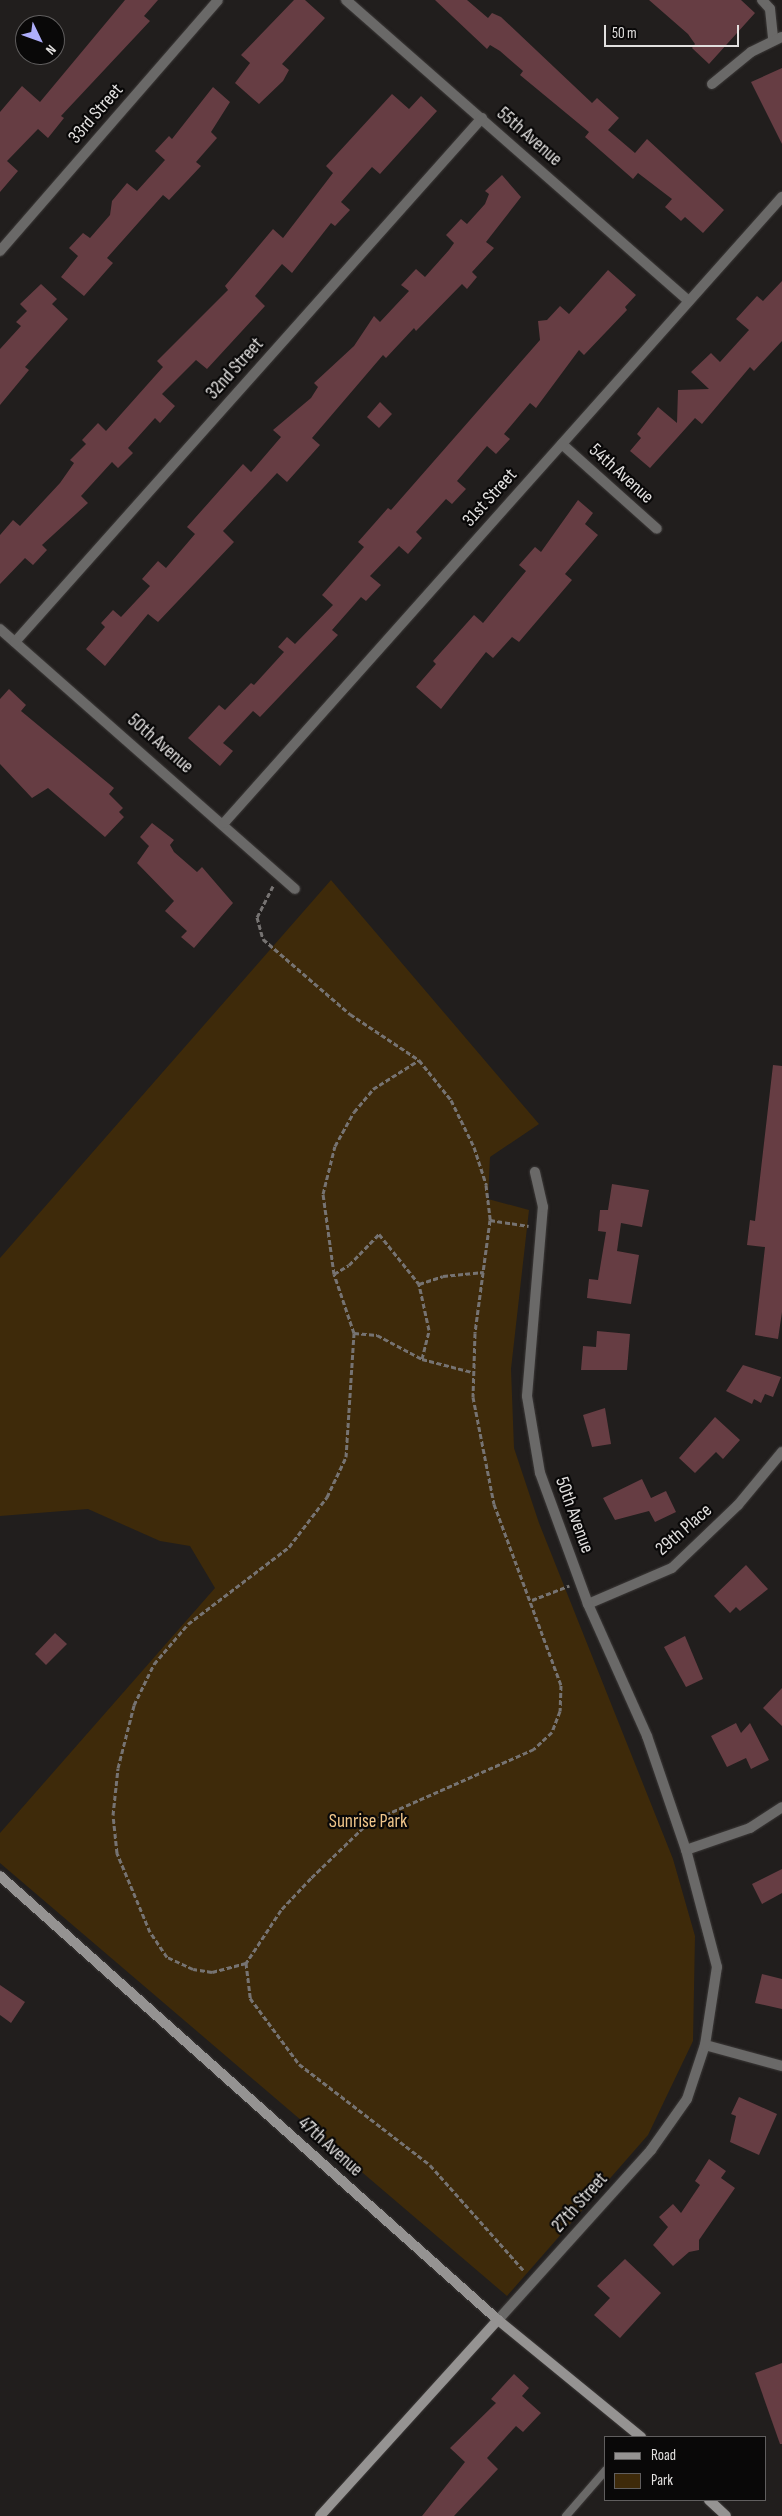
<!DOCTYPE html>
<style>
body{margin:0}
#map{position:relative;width:782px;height:2516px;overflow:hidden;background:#211e1d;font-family:"Sofia Sans Condensed",sans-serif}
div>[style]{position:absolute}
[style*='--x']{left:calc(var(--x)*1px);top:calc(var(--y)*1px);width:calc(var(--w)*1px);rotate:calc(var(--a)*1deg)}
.green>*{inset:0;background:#3e2a0a}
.building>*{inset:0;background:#663d43}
.path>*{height:3px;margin-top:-1.5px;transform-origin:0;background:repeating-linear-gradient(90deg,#767372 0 5px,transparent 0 7.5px)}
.roads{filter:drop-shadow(0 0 1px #3c3938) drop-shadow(0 0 1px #3c3938)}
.lane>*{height:8px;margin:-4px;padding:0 4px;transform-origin:4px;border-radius:4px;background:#6a6968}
.street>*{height:10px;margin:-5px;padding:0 5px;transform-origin:5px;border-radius:5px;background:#6a6968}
.secondary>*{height:10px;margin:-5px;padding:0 5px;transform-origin:5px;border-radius:5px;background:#959392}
span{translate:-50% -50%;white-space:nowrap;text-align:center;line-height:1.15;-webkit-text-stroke:4.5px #090808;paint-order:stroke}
.street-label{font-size:19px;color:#e2e0df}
.park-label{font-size:19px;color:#efc58a}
.legend{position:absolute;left:604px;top:2436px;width:162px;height:65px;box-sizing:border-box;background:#090808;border:1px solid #605e5e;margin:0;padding:6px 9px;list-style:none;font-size:15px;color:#e2e0df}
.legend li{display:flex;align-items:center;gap:10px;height:25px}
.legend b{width:25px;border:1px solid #605e5e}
.north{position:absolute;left:15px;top:15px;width:50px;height:50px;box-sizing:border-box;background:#090808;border:1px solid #605e5e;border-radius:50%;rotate:132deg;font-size:14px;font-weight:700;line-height:20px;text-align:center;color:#e2e0df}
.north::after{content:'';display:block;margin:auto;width:18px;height:22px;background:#aeaefa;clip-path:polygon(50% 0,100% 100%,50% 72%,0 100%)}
.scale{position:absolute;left:604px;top:25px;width:135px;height:22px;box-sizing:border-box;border:2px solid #e2e0df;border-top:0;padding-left:6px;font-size:15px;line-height:18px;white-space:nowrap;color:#e2e0df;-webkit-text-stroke:4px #090808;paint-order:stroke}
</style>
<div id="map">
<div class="green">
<i style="clip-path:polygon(331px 880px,539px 1124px,490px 1157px,488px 1199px,529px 1210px,511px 1369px,514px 1448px,539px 1523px,673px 1859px,695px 1936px,693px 2041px,648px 2135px,507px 2296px,0 1863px,0 1833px,215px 1588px,190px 1546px,160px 1541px,88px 1509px,0 1516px,0 1258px)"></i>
</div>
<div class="building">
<i style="clip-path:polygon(125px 0,158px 0,144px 16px,150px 21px,61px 116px,64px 118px,48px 138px,38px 129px,7px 161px,18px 171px,0 192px,0 112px,22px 86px,40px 102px)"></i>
<i style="clip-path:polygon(294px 0,305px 0,325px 18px,282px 64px,289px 70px,283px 81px,259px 104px,235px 83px,250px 63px,241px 55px)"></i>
<i style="clip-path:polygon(435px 0,467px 0,488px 18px,492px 13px,501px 17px,592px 103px,597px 98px,619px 118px,608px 130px,635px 153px,647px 139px,724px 210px,703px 233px,685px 217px,681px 221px,665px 207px,672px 199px,638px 173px,633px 179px,585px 137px,589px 132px,520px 75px,523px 71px,500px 51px,490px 45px,487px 49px)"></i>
<i style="clip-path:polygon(649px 0,741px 0,755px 13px,709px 64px,692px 48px,695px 44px,688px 34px)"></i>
<i style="clip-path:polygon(782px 68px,782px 144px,751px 82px)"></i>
<i style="clip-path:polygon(213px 87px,230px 102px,211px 132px,217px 138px,196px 162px,201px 166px,169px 200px,163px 195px,107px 258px,113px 263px,84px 296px,61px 277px,78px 256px,69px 248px,83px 233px,90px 238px,110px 215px,112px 201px,127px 183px,137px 191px,165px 160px,155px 151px,169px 136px,172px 139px)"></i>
<i style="clip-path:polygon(392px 94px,409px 109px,421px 96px,437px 111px,380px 174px,372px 167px,341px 202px,350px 210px,335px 226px,331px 223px,292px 273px,282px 264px,255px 296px,265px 306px,207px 369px,196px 360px,162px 394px,175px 406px,160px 423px,155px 418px,128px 448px,133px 453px,118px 468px,112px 462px,81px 496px,88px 503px,42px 545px,47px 550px,33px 565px,25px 558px,0 584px,0 535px,13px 520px,20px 526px,60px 483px,74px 463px,70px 460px,86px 444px,82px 440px,98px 423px,106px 431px,163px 367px,157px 361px,228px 290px,225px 286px,273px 229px,283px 238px,333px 173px,326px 166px)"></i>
<i style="clip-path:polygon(502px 175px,521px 197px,486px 242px,494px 248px,472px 272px,477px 277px,467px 289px,462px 284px,416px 331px,414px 328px,386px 358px,383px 355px,312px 438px,320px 445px,287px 482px,277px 473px,223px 531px,234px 542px,158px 622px,148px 614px,105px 666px,86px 649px,105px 627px,101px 623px,113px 610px,121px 617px,150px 586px,142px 579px,158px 561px,166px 568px,195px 534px,187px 527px,243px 464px,251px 472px,281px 437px,273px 430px,311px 398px,318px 387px,314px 383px,354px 346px,374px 316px,380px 322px,409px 291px,401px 285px,416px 269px,425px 277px,449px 250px,454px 243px,446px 235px,461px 219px,467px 224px,485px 204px,489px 194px,485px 191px)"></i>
<i style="clip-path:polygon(608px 270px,636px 295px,625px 307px,627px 310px,584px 355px,579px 350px,536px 408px,530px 403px,504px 434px,510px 439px,496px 454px,487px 446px,457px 481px,466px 489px,452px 504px,446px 499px,416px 532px,422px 538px,408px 554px,399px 546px,370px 576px,381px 585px,366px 601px,361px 597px,332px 630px,338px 635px,260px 717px,253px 711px,223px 743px,233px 751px,220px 766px,188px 738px,219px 705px,225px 710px,251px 683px,254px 685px,284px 652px,278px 647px,287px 637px,295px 644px,333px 605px,322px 595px,364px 547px,358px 542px,388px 508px,391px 510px,540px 340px,538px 321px,547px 320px,560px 306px,569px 314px)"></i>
<i style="clip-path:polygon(782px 281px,782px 341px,754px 371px,750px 367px,702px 424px,695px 418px,650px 468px,630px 451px,641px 438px,637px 434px,658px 407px,677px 423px,678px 390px,709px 389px,691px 372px,711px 353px,720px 362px,749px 330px,736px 319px,757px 296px,763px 301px)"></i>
<i style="clip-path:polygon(41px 284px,57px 299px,52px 304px,68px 319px,25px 367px,29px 370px,0 405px,0 349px,21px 326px,16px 322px,27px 311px,20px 304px)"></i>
<i style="clip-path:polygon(380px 402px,392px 414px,379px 428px,367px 417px)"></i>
<i style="clip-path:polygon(578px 500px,593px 513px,585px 524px,598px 535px,565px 574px,572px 580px,519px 642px,512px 637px,493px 658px,486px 652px,441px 709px,416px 687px,436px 664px,433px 661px,474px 615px,483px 623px,526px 571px,519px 565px,535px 547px,541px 552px)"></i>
<i style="clip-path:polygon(9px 689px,26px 705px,21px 711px,114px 788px,109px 794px,123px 808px,119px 812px,124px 817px,105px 837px,48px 788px,32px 798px,0 764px,0 699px)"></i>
<i style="clip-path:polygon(152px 823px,174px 840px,170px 845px,174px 852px,197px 872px,202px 867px,233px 903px,194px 948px,181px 937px,187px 931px,165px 911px,174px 901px,137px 863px,149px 846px,140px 837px)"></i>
<i style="clip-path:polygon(773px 1065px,782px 1066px,782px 1312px,778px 1339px,755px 1335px,765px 1247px,747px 1245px,750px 1220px,755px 1221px)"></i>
<i style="clip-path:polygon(612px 1184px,649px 1190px,642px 1227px,621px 1223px,617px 1251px,639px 1255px,631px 1304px,587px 1298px,589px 1279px,598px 1280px,606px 1232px,598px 1231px,600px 1210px,608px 1210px)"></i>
<i style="clip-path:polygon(597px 1331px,630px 1334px,627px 1370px,581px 1370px,583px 1346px,596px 1347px)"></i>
<i style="clip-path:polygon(743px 1365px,781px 1377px,773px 1397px,765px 1394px,761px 1403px,754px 1399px,752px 1404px,726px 1391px)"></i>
<i style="clip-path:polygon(605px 1408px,611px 1444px,592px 1447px,583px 1415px)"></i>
<i style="clip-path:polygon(715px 1417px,740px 1440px,723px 1459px,716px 1452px,695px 1473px,679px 1458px)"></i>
<i style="clip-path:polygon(642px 1479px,651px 1498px,666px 1491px,676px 1512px,655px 1522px,649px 1511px,615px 1520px,603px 1498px)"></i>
<i style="clip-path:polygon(746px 1565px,768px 1589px,740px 1611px,736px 1607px,730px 1613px,714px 1596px)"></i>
<i style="clip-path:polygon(55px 1633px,67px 1644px,46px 1665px,35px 1654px)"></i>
<i style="clip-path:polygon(685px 1636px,703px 1679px,686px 1687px,664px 1647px)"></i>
<i style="clip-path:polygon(782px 1688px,782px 1726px,763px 1708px)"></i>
<i style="clip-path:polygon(736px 1723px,741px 1733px,750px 1723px,769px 1760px,751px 1769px,746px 1758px,727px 1767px,711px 1736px)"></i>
<i style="clip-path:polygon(782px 1869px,782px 1893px,762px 1904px,752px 1884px)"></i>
<i style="clip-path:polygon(762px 1974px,782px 1979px,782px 2009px,755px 2003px)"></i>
<i style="clip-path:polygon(0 1985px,25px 2002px,11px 2023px,0 2015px)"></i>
<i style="clip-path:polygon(739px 2097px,777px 2114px,759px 2155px,730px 2142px,736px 2116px,731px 2114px)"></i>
<i style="clip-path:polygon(709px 2159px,726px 2171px,721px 2178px,735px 2188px,699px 2240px,699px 2250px,689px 2252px,673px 2266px,653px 2245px,668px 2227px,659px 2217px,673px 2204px,681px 2213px,700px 2185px,695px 2181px)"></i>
<i style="clip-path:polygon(625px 2259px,661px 2293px,620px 2338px,594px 2315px,610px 2298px,597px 2286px)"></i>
<i style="clip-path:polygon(782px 2363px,782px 2444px,780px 2444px,755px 2373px)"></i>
<i style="clip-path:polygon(514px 2374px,529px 2388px,522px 2396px,541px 2413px,523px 2432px,516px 2426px,487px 2458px,498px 2469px,454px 2516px,422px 2516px,465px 2462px,450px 2448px,496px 2403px,491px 2399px)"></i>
</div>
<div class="path">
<i style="--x:273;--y:886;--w:35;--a:117"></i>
<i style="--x:257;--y:917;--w:23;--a:75"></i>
<i style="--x:263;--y:939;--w:115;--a:40.8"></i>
<i style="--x:350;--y:1014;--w:83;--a:33.7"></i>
<i style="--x:419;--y:1060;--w:51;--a:51.3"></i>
<i style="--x:451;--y:1100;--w:52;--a:63.9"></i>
<i style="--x:474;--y:1147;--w:40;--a:72"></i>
<i style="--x:486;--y:1185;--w:35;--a:83"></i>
<i style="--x:490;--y:1220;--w:114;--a:97.6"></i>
<i style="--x:475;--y:1333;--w:64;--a:91.8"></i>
<i style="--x:473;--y:1397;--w:109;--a:78.9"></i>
<i style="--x:494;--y:1504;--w:193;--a:69.7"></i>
<i style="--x:561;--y:1685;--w:26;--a:92"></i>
<i style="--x:560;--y:1711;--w:22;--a:111"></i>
<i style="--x:552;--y:1732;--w:25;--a:137"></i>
<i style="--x:534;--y:1749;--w:180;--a:156.1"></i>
<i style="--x:369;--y:1822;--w:81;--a:136"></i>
<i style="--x:311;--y:1878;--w:44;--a:133.2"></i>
<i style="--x:281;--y:1910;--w:64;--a:123.4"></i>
<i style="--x:246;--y:1963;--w:35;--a:83"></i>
<i style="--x:250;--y:1998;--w:82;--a:53.4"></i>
<i style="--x:299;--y:2064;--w:165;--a:37.6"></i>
<i style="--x:430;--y:2165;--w:142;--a:48.4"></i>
<i style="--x:490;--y:1220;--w:39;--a:9"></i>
<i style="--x:334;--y:1274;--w:17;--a:-31"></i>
<i style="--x:349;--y:1265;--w:43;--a:-45.9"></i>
<i style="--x:379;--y:1234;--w:64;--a:51.3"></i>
<i style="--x:354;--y:1333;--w:23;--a:5"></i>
<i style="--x:377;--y:1335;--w:51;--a:28.1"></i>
<i style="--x:422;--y:1359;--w:52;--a:14.6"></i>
<i style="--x:422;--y:1359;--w:30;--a:-76"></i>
<i style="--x:429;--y:1330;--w:47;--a:-102.3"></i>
<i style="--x:419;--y:1284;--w:25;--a:-18"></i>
<i style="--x:443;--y:1276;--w:41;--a:-5.6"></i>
<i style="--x:532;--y:1600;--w:40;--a:-21"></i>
<i style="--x:246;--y:1963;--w:35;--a:165"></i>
<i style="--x:212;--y:1972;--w:19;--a:-171"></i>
<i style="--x:193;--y:1969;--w:29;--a:-155"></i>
<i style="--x:167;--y:1957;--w:30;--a:-124"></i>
<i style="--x:150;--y:1932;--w:86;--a:-112.7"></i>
<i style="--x:117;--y:1853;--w:38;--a:-96"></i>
<i style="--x:113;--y:1815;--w:47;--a:-83.9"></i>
<i style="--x:118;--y:1768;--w:65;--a:-75.7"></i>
<i style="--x:134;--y:1705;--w:46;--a:-64"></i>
<i style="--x:154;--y:1664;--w:52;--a:-49.6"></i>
<i style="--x:188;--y:1624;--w:127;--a:-37.3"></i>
<i style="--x:289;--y:1547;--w:63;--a:-52.8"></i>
<i style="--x:327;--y:1497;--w:44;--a:-64.6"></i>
<i style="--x:346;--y:1457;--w:124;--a:-86.3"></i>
<i style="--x:354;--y:1333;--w:62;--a:-108.7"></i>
<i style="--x:334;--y:1274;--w:81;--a:-97.8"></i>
<i style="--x:323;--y:1194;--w:49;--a:-76"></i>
<i style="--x:335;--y:1146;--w:39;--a:-61"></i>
<i style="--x:354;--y:1112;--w:30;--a:-50"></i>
<i style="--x:373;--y:1089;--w:54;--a:-32.2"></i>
</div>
<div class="roads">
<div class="lane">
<i style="--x:566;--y:2516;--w:61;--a:-49"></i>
</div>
<div class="street">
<i style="--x:346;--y:0;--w:456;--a:41.3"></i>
<i style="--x:762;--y:0;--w:12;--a:48"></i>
<i style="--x:770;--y:9;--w:31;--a:84"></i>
<i style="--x:712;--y:84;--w:50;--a:-39.4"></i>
<i style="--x:751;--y:52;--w:34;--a:-26"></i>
<i style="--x:0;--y:251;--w:332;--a:-49"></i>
<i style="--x:562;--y:444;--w:127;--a:41.8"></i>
<i style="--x:0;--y:629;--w:393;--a:41.4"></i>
<i style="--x:15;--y:642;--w:702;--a:-48.29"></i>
<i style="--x:224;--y:823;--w:839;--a:-48.29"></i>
<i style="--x:588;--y:1604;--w:91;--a:-23.2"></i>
<i style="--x:672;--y:1568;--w:91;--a:-43.7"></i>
<i style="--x:738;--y:1505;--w:69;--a:-50.3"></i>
<i style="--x:686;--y:1850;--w:68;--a:-19"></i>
<i style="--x:750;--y:1828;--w:38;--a:-33"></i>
<i style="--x:705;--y:2045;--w:80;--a:15.3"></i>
<i style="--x:498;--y:2320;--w:229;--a:-48"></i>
<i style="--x:651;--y:2150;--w:62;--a:-54.8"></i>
<i style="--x:687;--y:2099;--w:57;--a:-71.6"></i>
<i style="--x:705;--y:2045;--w:79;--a:-81.3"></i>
<i style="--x:717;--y:1967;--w:121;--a:-104.8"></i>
<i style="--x:686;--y:1850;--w:120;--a:-108.9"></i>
<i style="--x:647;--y:1736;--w:145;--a:-114.1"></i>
<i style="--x:588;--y:1604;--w:140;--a:-110.1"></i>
<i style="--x:540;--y:1473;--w:78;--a:-99.6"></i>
<i style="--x:527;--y:1396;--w:190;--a:-85.2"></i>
<i style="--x:543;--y:1207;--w:36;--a:-103"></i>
</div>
<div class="secondary">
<i style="--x:0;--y:1876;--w:667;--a:41.72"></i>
<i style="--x:498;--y:2320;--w:185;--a:39.3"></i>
<i style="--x:709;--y:2500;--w:23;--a:43"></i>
<i style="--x:320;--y:2516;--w:265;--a:-47.8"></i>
</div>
</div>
<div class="street-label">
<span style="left:96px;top:114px;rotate:-49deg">33rd Street</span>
<span style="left:529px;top:137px;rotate:41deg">55th Avenue</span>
<span style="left:235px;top:369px;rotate:-48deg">32nd Street</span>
<span style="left:621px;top:474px;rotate:42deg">54th Avenue</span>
<span style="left:490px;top:498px;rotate:-48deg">31st Street</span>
<span style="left:160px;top:744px;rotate:41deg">50th Avenue</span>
<span style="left:574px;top:1515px;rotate:70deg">50th Avenue</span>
<span style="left:684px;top:1530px;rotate:-41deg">29th Place</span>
<span style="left:330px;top:2147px;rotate:42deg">47th Avenue</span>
<span style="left:580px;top:2203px;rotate:-48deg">27th Street</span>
</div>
<div class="park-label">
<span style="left:368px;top:1822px">Sunrise Park</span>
</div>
<ul class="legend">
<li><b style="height:6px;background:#959392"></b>Road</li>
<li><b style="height:14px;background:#3e2a0a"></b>Park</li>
</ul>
<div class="north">N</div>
<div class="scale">50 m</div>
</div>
